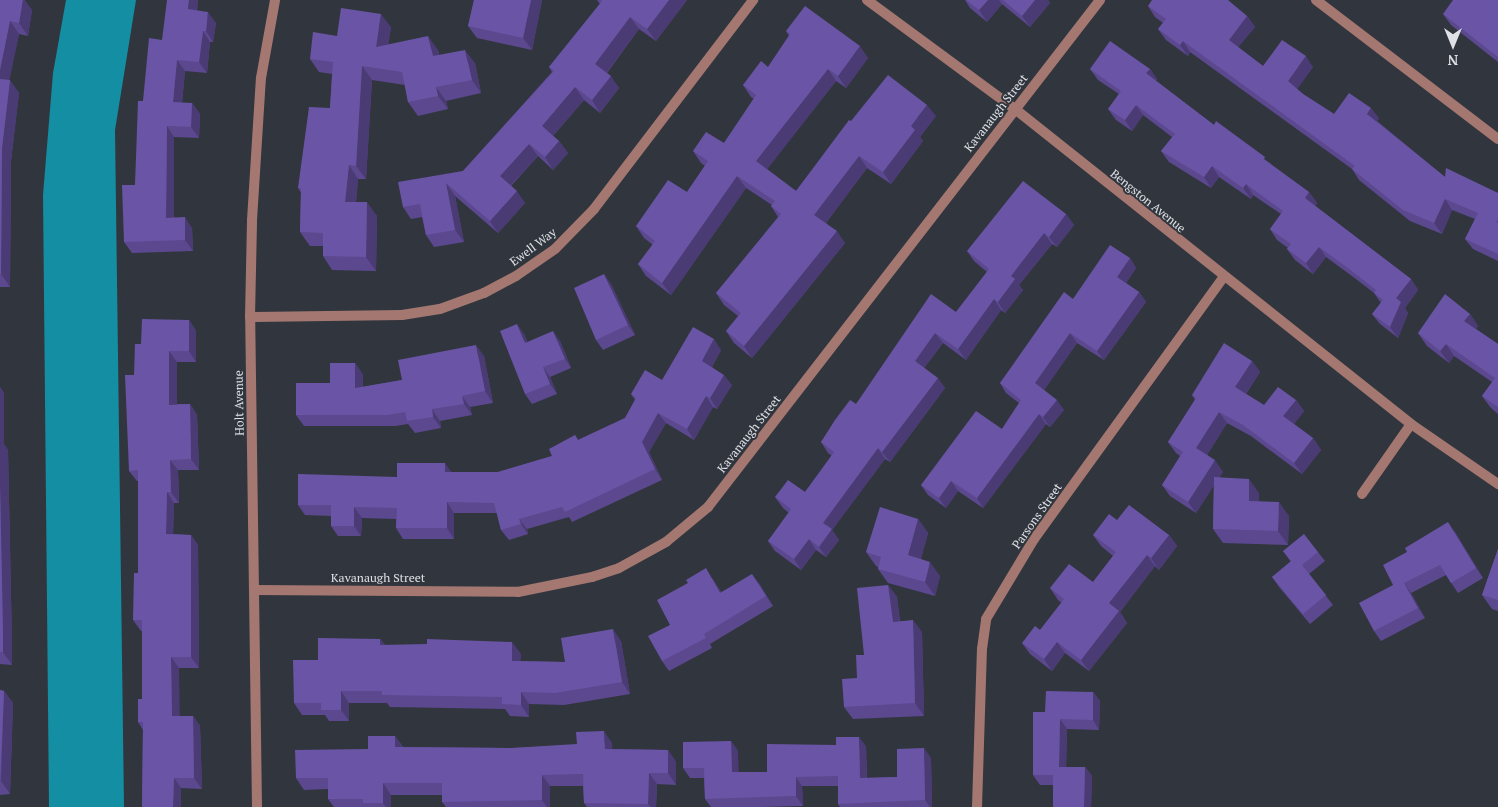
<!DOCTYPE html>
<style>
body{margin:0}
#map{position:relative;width:1498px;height:807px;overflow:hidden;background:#31363e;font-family:"PT Serif",serif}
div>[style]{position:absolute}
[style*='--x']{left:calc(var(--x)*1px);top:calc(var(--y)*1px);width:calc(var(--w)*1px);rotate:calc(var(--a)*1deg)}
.water>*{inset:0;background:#148ea3}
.street>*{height:10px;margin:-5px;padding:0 5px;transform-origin:5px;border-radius:5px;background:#a47871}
.wall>*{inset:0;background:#5b488e}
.shaded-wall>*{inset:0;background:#4a3b74}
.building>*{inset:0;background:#6a54a5}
span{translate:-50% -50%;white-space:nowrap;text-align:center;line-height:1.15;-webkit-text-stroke:4px #31363e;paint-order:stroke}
.street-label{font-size:12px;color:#dee1e6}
.north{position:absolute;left:1428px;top:20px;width:50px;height:50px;-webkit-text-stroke:4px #31363e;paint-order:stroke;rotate:180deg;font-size:14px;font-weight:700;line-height:20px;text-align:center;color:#dee1e6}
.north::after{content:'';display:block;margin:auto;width:18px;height:22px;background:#dee1e6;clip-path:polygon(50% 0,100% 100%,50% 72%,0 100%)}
</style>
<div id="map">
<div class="water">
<i style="clip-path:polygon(66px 0,136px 0,115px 130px,124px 807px,49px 807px,43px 195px,53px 73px)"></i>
</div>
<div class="street">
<i style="--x:867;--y:0;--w:184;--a:36.4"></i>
<i style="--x:1015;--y:109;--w:506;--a:38.5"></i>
<i style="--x:1411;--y:424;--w:106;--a:34.6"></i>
<i style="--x:1316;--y:0;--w:229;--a:37.4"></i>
<i style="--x:250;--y:317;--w:152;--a:-0.8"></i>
<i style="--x:402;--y:315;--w:38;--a:-9"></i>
<i style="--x:440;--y:309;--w:47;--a:-20"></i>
<i style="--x:484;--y:293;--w:36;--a:-28"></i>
<i style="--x:516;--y:276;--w:47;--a:-34.7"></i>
<i style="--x:555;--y:249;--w:56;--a:-45.7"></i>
<i style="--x:594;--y:209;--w:263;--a:-52.7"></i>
<i style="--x:1362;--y:494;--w:85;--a:-55"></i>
<i style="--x:255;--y:590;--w:263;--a:0.4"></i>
<i style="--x:518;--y:592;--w:76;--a:-11.5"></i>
<i style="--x:592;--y:577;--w:28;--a:-18"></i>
<i style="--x:619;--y:568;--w:54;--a:-29"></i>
<i style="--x:666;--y:542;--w:55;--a:-39.8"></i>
<i style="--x:708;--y:507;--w:641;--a:-52.29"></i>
<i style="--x:257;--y:807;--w:490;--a:-90.8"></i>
<i style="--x:250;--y:317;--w:97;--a:-88.8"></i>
<i style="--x:252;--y:220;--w:142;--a:-86.4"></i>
<i style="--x:261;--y:78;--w:79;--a:-79.8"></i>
<i style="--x:977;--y:807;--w:158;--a:-88.2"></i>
<i style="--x:982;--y:649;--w:30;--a:-82"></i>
<i style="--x:986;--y:619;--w:93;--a:-59"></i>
<i style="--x:1034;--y:539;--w:322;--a:-54.1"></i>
</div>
<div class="wall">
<i style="clip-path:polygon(0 0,32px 10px,28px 36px,19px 34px,9px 80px,19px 93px,11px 161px,10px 287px,0 287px)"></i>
<i style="clip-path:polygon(198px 0,197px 11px,216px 23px,213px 42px,210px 42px,207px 73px,185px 71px,182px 103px,192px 103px,200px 114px,199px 138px,174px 137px,174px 217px,192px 228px,193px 251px,132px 253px,124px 242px,135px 185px,143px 101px,162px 40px)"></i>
<i style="clip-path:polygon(474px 0,542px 0,532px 50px,477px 38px,468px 26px)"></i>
<i style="clip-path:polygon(597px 0,687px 0,656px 41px,639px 29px,607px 73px,619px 88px,600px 113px,584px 100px,553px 136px,559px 141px,568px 153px,553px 170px,538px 156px,511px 186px,525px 203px,498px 233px,455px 196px,464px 242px,434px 247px,426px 235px,422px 217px,411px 219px,403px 207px,463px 171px,552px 72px,549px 67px,600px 4px)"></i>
<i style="clip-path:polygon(965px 0,1048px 0,1050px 3px,1030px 27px,1002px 4px,987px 22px,970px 8px)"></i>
<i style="clip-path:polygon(1498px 0,1498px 62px,1451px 25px,1443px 14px)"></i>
<i style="clip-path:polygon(1148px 6px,1247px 16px,1255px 27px,1238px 47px,1263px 66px,1313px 67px,1297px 89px,1303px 94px,1334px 114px,1379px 118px,1377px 121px,1445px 177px,1498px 193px,1498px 261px,1473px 249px,1465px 239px,1475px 219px,1452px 210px,1442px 234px,1410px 221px,1359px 180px,1352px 169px,1190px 52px,1188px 56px,1166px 40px,1158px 29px,1163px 23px,1155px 17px)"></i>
<i style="clip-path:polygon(391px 27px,388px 45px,438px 50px,439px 55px,475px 63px,481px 93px,446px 101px,448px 109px,418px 116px,408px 102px,405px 85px,372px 80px,366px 179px,358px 179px,356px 202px,377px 216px,376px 271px,332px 270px,323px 256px,323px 246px,310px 246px,300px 232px,301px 193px,298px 188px,330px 108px,332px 74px,319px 72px,310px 59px,337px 36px)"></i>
<i style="clip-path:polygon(786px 31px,868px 58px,846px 88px,836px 81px,767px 169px,796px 191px,851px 121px,936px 116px,920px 137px,923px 141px,891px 184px,867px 168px,826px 223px,845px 243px,752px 358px,734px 343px,726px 331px,738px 316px,724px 305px,716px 293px,778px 217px,771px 206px,772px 205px,746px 188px,671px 295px,646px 276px,638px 264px,653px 245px,644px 238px,636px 226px,687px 192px,705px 166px,701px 163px,693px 151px,724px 143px,754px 99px,751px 97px,743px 85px,768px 67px,789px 36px)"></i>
<i style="clip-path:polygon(1090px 69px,1150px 69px,1157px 79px,1156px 81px,1214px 125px,1309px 192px,1317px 203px,1315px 206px,1411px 279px,1418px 290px,1405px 308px,1408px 313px,1398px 338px,1380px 324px,1372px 314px,1381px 303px,1374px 293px,1356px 279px,1326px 257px,1313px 274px,1295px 260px,1287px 249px,1288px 248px,1277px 240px,1270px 229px,1281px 214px,1253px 195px,1251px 199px,1219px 177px,1211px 188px,1169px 162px,1161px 151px,1172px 137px,1143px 115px,1132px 131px,1116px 120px,1108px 109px,1119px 94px,1098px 80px)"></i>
<i style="clip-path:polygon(1066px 214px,1074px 225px,1057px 247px,1052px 244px,1019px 285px,1023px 290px,1005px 313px,1001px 310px,966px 360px,943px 343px,924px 368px,945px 388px,890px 462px,885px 459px,832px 530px,839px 540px,826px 557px,816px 550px,801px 570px,775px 551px,768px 541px,789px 513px,783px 508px,775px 497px,805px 492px,832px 456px,828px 453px,821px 442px,856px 404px,956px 312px,987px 272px,974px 261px,967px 251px)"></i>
<i style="clip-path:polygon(1130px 258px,1136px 268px,1126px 283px,1139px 292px,1146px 302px,1104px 360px,1077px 343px,1044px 390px,1064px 410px,1050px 427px,1046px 424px,983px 508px,958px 491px,946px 508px,928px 495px,921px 485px,1002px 429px,1019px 403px,1006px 393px,1000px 383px,1073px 299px)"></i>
<i style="clip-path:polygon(611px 284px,635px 335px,603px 350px,596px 340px)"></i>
<i style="clip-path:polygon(1470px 314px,1478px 326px,1476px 329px,1498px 344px,1498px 414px,1491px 408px,1482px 396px,1492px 382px,1454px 356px,1449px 363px,1427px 346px,1418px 333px)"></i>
<i style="clip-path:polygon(189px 320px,196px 331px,196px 362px,177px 362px,177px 404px,190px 404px,197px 415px,199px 470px,178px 470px,179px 503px,174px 503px,173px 534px,191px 535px,198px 545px,199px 668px,179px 668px,179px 716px,193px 716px,200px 726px,202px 789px,181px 788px,181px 807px,142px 807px,143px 730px,138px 722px,142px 699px,142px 631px,141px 631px,133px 620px,138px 573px,138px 481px,137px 481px,129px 471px,134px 375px,141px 344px)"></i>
<i style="clip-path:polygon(524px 334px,527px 342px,560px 341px,571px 368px,550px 377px,557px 394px,532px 404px,525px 394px)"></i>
<i style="clip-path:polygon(721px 350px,712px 367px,732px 385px,717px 409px,713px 407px,694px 440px,666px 423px,649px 452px,662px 480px,572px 522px,569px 517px,527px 529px,528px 534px,509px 540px,501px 530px,497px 513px,454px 513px,454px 539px,403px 539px,396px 528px,396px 519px,362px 518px,361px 536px,338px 536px,331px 526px,331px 516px,305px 515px,298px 505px,397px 477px,451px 472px,498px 472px,552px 456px,575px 435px,578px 440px,625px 418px,635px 400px,631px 394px,662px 380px)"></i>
<i style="clip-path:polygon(0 352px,0 387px,4px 393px,4px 444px,8px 450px,12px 645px,12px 665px,0 664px)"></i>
<i style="clip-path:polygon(484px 356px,493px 403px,470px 407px,472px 415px,440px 421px,441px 428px,415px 433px,408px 424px,395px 426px,304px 426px,296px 415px,330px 383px,355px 363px,363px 375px,363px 387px,402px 380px)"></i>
<i style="clip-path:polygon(1252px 361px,1260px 372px,1246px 394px,1264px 405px,1296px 400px,1304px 411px,1294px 424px,1313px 438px,1321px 450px,1302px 474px,1251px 436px,1227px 423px,1207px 455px,1223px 472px,1219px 477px,1259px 493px,1259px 501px,1289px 516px,1288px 545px,1223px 543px,1213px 529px,1214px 485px,1196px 513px,1170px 496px,1162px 485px,1180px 456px,1176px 453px,1168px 442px,1195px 400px,1192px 395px)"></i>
<i style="clip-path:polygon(918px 519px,928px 533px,921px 559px,940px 576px,935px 596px,888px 583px,878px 569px,878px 567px,876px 566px,866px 552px)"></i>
<i style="clip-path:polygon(1117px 520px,1169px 535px,1177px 546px,1159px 570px,1155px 566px,1120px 612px,1127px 623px,1089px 671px,1065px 653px,1052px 671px,1030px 654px,1022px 643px,1040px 630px,1062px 603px,1058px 600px,1050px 588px,1093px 582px,1113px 556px,1101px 546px,1093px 535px)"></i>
<i style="clip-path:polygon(1455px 532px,1483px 578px,1458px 593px,1446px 575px,1411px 593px,1425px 618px,1381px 641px,1374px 631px,1393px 585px)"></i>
<i style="clip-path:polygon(1498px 549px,1498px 611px,1492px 609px,1482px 595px)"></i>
<i style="clip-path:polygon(1283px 551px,1318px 552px,1325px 561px,1309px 574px,1333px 605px,1310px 624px,1279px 587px,1272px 577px,1291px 562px)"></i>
<i style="clip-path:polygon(712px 578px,721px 592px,759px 583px,773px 606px,710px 644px,712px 648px,669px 671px,662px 661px)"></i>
<i style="clip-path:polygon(888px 585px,897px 597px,900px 621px,922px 632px,924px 716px,853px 719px,844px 707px,857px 678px)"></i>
<i style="clip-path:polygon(380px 639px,385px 645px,521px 654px,520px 661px,565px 662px,621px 641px,630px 694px,564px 705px,529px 704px,529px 717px,510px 716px,505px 709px,390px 707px,387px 703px,349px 703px,349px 721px,329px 721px,325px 715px,302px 715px,294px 703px,318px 660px)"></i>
<i style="clip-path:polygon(0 690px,4px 691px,13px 703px,10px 794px,0 795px)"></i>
<i style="clip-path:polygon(1093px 692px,1100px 701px,1099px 730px,1067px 729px,1066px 767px,1085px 767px,1092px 776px,1091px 807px,1053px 807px,1053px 785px,1040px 785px,1033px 775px,1045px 712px)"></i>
<i style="clip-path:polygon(395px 736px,403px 747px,512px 748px,612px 743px,612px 749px,668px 750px,676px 762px,676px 785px,657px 784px,656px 807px,587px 807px,584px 803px,583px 786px,550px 786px,550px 807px,446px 807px,442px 802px,442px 795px,391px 795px,391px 807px,334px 807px,328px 799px,328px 789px,304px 790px,296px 778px,368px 749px)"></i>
<i style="clip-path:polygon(731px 741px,738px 751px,738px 772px,767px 772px,866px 746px,867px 778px,897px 777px,931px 758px,932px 807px,840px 807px,838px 804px,838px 786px,802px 786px,803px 806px,761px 807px,711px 807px,705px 799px,704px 778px,690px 778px,683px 768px)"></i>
</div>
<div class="shaded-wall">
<i style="clip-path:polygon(23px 0,25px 0,32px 10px,28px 36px,19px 23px)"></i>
<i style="clip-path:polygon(189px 0,198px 0,195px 20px,188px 9px)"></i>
<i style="clip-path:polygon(531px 0,542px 0,532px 50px,523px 38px)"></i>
<i style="clip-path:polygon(669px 0,687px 0,656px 41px,647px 29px)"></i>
<i style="clip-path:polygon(988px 0,999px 0,1002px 4px,987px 22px,979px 10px)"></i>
<i style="clip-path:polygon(1035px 0,1048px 0,1050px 3px,1030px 27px,1022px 16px)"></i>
<i style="clip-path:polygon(208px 12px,216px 23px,213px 42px,206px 31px)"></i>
<i style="clip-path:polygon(381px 14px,391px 27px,386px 61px,376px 47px)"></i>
<i style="clip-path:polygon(1247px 16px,1255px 27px,1236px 50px,1229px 40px)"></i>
<i style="clip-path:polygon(630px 17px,639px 29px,604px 76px,595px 64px)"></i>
<i style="clip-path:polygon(10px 21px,19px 34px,7px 92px,0 82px,0 70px)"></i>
<i style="clip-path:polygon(203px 31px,210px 42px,207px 73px,199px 62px)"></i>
<i style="clip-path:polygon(428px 36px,438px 50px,443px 70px,433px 56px)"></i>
<i style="clip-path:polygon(1183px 41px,1190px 52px,1188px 56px,1180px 45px)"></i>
<i style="clip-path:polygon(860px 46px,868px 58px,846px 88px,838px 76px)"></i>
<i style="clip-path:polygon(465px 50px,475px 63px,481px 93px,472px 80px)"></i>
<i style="clip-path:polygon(1306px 56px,1313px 67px,1295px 92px,1288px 81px)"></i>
<i style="clip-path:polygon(177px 60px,185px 71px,181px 113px,173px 102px)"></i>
<i style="clip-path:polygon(362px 66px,372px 80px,366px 179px,356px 166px)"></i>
<i style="clip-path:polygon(828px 69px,836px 81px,765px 172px,756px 161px)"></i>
<i style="clip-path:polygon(1150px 69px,1157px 79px,1154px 84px,1146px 73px)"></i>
<i style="clip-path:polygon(611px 76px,619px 88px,600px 113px,592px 100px)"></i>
<i style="clip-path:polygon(10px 80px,19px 93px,11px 161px,10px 287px,1px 274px,2px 148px)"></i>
<i style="clip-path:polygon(436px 87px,446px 101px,448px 109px,438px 96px)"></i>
<i style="clip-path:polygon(575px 87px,584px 100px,551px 138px,542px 126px)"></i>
<i style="clip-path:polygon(192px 103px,200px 114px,199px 138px,191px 127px)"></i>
<i style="clip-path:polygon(927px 105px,936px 116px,920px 137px,923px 141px,891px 184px,883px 172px,911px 126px)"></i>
<i style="clip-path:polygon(1136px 105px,1143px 115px,1132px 131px,1125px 120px)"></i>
<i style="clip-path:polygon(1371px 108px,1379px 118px,1375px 124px,1367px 114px)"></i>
<i style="clip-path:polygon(167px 126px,174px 137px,174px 229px,166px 218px)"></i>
<i style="clip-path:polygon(559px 141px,568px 153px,553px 170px,545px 157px)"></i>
<i style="clip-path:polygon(529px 144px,538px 156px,508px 188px,500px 176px)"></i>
<i style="clip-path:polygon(859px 156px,867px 168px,823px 227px,814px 215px)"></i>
<i style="clip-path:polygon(349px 165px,358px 179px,355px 215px,345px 202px)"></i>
<i style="clip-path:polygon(1212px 166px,1219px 177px,1211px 188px,1204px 177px)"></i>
<i style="clip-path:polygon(737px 176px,746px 188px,671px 295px,662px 283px)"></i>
<i style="clip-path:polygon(446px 183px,455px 196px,464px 242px,455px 230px)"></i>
<i style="clip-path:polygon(1246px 184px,1253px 195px,1251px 199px,1243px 188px)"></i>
<i style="clip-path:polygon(517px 191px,525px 203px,498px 233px,490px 221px)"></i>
<i style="clip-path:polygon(1309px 192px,1317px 203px,1312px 209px,1305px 198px)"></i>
<i style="clip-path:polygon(1445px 199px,1452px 210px,1442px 234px,1434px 223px)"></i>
<i style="clip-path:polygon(367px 202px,377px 216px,376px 271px,366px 257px)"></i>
<i style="clip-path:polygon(1066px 214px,1074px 225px,1057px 247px,1049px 237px)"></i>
<i style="clip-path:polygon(185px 217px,192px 228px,193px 251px,185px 240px)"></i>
<i style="clip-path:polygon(837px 231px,845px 243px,752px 358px,744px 346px)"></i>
<i style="clip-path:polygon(1044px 233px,1052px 244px,1019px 285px,1023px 290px,1005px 313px,998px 302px,1011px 276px)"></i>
<i style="clip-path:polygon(1319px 247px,1326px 257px,1313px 274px,1306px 263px)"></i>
<i style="clip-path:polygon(1130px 258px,1136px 268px,1124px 286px,1117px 277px)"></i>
<i style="clip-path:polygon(604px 274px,611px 284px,635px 335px,628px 325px)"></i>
<i style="clip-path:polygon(1411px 279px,1418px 290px,1405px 308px,1408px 313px,1398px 338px,1390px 327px,1396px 298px)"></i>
<i style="clip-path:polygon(1139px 292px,1146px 302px,1104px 360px,1097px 351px)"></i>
<i style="clip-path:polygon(994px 299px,1001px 310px,966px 360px,958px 349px)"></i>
<i style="clip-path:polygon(1470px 314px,1478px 326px,1473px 333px,1464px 321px)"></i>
<i style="clip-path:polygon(189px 320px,196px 331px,196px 362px,189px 351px)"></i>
<i style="clip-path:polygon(517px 324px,524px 334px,532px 353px,525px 343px)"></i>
<i style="clip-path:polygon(553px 331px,560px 341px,571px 368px,565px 359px)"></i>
<i style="clip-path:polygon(935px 333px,943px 343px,922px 371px,915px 361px)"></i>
<i style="clip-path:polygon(1070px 333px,1077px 343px,1042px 393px,1035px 383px)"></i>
<i style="clip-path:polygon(714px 339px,721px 350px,709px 372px,702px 361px)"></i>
<i style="clip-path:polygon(1446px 344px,1454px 356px,1449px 363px,1440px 351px)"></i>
<i style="clip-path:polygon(476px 345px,484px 356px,493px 403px,485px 391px)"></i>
<i style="clip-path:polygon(169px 351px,177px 362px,177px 415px,169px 405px)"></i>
<i style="clip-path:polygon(0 352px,0 387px,4px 393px,4px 444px,8px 450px,12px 645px,12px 665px,3px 652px,0 483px)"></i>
<i style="clip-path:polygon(1252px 361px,1260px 372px,1243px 398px,1235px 387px)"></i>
<i style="clip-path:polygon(355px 363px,363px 375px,363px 400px,355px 388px)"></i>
<i style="clip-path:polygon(543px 367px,550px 377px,557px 394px,550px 384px)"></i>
<i style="clip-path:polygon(724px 375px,732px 385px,717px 409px,710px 398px)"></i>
<i style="clip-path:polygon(938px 378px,945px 388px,890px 462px,882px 452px)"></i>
<i style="clip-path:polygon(462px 396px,470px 407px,472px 415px,464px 404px)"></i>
<i style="clip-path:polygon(706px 396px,713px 407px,694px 440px,687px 429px)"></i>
<i style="clip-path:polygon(1057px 400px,1064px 410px,1050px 427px,1043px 417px)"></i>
<i style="clip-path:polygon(1296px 400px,1304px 411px,1291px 428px,1283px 416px)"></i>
<i style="clip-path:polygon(190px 404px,197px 415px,199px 470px,191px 459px)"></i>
<i style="clip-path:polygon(432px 409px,440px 421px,441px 428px,433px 417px)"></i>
<i style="clip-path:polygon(1219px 412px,1227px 423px,1204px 460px,1196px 448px)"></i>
<i style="clip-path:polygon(658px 413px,666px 423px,649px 452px,662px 480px,655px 469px,642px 442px)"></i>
<i style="clip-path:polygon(1039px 414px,1046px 424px,983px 508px,977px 498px)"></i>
<i style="clip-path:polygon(1313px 438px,1321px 450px,1302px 474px,1294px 463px)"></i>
<i style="clip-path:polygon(878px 448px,885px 459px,832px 530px,839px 540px,826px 557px,819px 547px,823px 523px)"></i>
<i style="clip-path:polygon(170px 460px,178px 470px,179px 503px,171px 492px)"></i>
<i style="clip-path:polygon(1215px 460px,1223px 472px,1196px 513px,1188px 502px)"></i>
<i style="clip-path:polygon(445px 463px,452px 473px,445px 472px)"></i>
<i style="clip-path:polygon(1249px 479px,1259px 493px,1259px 515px,1249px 501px)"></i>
<i style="clip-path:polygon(951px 481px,958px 491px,946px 508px,939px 498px)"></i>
<i style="clip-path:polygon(167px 492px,174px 503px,173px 545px,166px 534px)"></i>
<i style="clip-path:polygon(447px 502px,454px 513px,454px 539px,447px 528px)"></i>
<i style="clip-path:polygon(1279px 502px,1289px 516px,1288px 545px,1278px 531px)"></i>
<i style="clip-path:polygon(354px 507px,362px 518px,361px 536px,354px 526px)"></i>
<i style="clip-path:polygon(519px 519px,527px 529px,528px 534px,521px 524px)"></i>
<i style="clip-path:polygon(918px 519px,928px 533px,918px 570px,908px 555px)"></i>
<i style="clip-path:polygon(1448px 522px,1455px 532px,1483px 578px,1476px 568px)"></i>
<i style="clip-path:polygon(191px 535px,198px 545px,199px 668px,191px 657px)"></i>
<i style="clip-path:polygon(1169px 535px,1177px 546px,1159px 570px,1151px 558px)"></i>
<i style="clip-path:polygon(809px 539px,816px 550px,801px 570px,794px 559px)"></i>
<i style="clip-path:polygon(1147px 555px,1155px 566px,1120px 612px,1127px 623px,1089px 671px,1081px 660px,1109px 603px)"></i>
<i style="clip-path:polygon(930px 562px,940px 576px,935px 596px,925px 582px)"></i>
<i style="clip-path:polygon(706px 568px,727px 603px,720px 593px)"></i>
<i style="clip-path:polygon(752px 574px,759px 583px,773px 606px,766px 596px)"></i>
<i style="clip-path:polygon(1404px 583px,1411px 593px,1425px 618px,1418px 608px)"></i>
<i style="clip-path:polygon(888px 585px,897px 597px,901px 634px,893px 622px)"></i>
<i style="clip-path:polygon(913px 620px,922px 632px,924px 716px,915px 703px)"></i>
<i style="clip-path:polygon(613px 629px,621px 641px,630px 694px,622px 682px)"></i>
<i style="clip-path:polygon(380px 639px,389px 650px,380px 645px)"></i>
<i style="clip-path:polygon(512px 642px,521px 654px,520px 672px,512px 661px)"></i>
<i style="clip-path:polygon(1057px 642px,1065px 653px,1052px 671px,1044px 659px)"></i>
<i style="clip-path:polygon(171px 657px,179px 668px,180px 726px,172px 716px)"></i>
<i style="clip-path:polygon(4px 691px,13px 703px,10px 794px,1px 781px)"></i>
<i style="clip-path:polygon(341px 691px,349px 703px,349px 721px,341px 710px)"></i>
<i style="clip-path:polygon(521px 692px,529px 704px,529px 717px,521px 705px)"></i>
<i style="clip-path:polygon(1093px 692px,1100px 701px,1099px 730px,1093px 720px)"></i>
<i style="clip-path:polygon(193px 716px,200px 726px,202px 789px,194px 778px)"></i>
<i style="clip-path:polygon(1060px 719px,1067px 729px,1066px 776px,1059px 767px)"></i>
<i style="clip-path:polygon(604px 731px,612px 743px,613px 760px,605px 749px)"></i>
<i style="clip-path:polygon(395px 736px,403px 748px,395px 747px)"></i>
<i style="clip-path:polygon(859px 737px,866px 746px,867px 788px,860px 778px)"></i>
<i style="clip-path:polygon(731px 741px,738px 751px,739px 782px,732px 772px)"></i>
<i style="clip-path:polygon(924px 748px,931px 758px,932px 807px,930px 807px,925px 800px)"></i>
<i style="clip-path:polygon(668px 750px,676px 762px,676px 785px,668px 773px)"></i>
<i style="clip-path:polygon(1085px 767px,1092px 776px,1091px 807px,1084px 807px)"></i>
<i style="clip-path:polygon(649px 773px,657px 784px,656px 807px,651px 807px,648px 804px)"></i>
<i style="clip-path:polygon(542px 775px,550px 786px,550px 807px,547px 807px,542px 800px)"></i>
<i style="clip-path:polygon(796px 777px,802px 786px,803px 806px,796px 796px)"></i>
<i style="clip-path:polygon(174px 778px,181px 788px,181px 807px,173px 807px)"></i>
<i style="clip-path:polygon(383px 783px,391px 795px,391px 807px,386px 807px,383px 803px)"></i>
</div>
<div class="building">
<i style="clip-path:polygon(0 0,23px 0,19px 23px,10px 21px,0 70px)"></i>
<i style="clip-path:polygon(167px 0,189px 0,188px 9px,208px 12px,206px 31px,203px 31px,199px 62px,177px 60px,173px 102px,192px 103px,191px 127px,167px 126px,166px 218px,185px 217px,185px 240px,124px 242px,122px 185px,135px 185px,138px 101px,143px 101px,149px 38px,162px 40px)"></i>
<i style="clip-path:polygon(474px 0,531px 0,523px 38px,468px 26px)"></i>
<i style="clip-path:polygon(601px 0,669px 0,647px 29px,630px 17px,595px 64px,611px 76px,592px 100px,575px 87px,542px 126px,559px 141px,545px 157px,529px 144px,500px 176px,517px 191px,490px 221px,446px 183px,455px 230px,426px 235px,420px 204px,403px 207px,398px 182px,463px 171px,554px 71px,549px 67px,602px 1px)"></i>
<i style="clip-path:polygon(966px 0,988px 0,979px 10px)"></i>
<i style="clip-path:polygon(1003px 0,1035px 0,1022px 16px)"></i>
<i style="clip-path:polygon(1152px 0,1228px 0,1247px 16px,1229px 40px,1263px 66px,1282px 40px,1306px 56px,1288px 81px,1303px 94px,1334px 114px,1349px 93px,1371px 108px,1367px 114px,1445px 177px,1446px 168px,1498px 193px,1498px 219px,1496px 223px,1498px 223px,1498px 254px,1465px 239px,1478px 213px,1445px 199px,1434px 223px,1403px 210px,1352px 169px,1355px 166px,1183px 41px,1180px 45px,1158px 29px,1166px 19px,1148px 6px)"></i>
<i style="clip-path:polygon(1453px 0,1498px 0,1498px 57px,1443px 14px)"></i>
<i style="clip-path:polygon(805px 6px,860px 46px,838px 76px,828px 69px,756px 161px,796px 191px,849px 120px,851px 121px,888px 75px,927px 105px,911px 126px,915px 130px,883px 172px,859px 156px,814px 215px,837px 231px,744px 346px,726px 331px,741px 313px,716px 293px,781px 214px,771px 206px,775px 201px,737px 176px,662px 283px,638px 264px,655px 241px,636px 226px,668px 180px,687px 192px,708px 161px,693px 151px,706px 132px,724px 143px,756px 95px,743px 85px,761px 61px,768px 67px,790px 34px,786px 31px)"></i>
<i style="clip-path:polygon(341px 8px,381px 14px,376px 47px,428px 36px,433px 56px,465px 50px,472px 80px,436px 87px,438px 96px,408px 102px,402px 72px,362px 66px,356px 166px,349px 165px,345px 202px,367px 202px,366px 257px,323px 256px,323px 233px,300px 232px,301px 188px,298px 188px,309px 107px,330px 108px,333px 62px,310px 59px,313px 32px,337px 36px)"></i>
<i style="clip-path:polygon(1110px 41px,1150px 69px,1146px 73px,1214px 125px,1216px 121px,1265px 157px,1264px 159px,1309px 192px,1305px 198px,1411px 279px,1396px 298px,1401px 302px,1390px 327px,1372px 314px,1383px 300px,1374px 293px,1376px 290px,1348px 268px,1319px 247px,1306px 263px,1287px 249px,1291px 244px,1270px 229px,1283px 211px,1246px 184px,1243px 188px,1212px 166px,1204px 177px,1161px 151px,1175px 134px,1136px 105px,1125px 120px,1108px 109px,1121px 91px,1090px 69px)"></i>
<i style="clip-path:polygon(0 79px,10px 80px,2px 148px,1px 274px,0 274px)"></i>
<i style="clip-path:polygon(1023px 181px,1066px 214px,1049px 237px,1044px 233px,1011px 276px,1015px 279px,998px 302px,994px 299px,958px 349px,935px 333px,915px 361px,938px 378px,882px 452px,878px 448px,823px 523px,832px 529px,819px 547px,809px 539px,794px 559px,768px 541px,791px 509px,775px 497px,788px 480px,805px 492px,834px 452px,821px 442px,835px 420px,850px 400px,856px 404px,931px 294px,956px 312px,989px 269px,967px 251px)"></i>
<i style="clip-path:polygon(1110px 245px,1130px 258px,1117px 277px,1139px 292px,1097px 351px,1070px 333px,1035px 383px,1057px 400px,1043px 417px,1039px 414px,977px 498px,951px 481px,939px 498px,921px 485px,976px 411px,1002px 429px,1021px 400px,1000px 383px,1064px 292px,1073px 299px)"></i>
<i style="clip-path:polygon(604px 274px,628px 325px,596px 340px,574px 288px)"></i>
<i style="clip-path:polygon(1445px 294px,1470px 314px,1464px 321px,1498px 344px,1498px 407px,1482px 396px,1495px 378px,1446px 344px,1440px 351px,1418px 333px)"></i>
<i style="clip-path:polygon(142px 319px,189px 320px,189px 351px,169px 351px,169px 405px,190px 404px,191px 459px,170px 460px,171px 492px,167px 492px,166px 534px,191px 535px,191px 657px,171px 657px,172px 716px,193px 716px,194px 778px,174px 778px,173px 807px,142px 807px,143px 722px,138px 722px,138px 699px,142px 699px,142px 620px,133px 620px,134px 573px,138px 573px,138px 470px,129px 471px,125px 375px,134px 375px,135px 344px,141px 344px)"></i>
<i style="clip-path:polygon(517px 324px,525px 343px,553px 331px,565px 359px,543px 367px,550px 384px,525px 394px,500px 331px)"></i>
<i style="clip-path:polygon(693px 327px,714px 339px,702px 361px,724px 375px,710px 398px,706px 396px,687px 429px,658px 413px,642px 442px,655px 469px,565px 512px,562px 507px,519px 519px,521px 524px,501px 530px,494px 503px,447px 502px,447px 528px,396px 528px,397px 508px,354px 507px,354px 526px,331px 526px,331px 505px,298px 505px,298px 474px,397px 477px,397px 463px,445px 463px,445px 472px,498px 472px,552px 456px,549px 449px,575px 435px,578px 440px,625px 418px,636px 398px,631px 394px,645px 370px,662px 380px)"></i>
<i style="clip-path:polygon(1224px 343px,1252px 361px,1235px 387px,1264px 405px,1278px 387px,1296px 400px,1283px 416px,1313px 438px,1294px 463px,1243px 425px,1219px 412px,1196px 448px,1215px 460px,1188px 502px,1162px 485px,1183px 452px,1168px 442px,1196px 398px,1192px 395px)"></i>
<i style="clip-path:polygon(476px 345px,485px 391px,462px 396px,464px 404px,432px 409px,433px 417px,407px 421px,405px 412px,387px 415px,296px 415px,296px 383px,330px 383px,330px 363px,355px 363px,355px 388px,402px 380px,398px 360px)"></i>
<i style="clip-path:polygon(1214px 477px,1249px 479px,1249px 501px,1279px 502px,1278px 531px,1213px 529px)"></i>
<i style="clip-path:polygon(0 483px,3px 633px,3px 652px,0 652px)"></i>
<i style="clip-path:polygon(1129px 505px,1169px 535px,1151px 558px,1147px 555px,1109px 603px,1119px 611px,1081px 660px,1057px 642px,1044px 659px,1022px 643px,1035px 626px,1040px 630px,1064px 599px,1050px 588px,1069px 564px,1093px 582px,1116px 552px,1093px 535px,1109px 514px,1117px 520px)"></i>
<i style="clip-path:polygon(880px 507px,918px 519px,908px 555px,930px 562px,925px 582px,878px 569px,881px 557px,866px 552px)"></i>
<i style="clip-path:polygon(1448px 522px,1476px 568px,1451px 583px,1440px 565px,1404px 583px,1418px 608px,1374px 631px,1359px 603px,1393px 585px,1383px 565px,1407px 552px,1405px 548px)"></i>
<i style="clip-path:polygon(1304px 534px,1318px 552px,1302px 565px,1326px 595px,1303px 614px,1272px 577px,1291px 561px,1283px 551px)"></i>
<i style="clip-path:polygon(1498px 549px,1498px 600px,1482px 595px)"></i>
<i style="clip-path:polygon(706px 568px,720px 593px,752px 574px,766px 596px,704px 634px,706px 638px,662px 661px,648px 636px,670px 625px,657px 600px,688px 583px,686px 580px)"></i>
<i style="clip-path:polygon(888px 585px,893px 622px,913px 620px,915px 703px,844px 707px,842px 679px,857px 678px,856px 655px,864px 655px,857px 588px)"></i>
<i style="clip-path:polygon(613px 629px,622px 682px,555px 693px,521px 692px,521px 705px,502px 704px,502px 697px,382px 695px,382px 691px,341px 691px,341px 710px,321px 710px,321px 703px,294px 703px,293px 660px,318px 660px,318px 638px,380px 639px,380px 645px,427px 644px,427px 639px,512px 642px,512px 661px,565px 662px,561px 638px)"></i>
<i style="clip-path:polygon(0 690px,4px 691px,0 782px)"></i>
<i style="clip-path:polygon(1046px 691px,1093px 692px,1093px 720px,1060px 719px,1059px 767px,1085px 767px,1084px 807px,1053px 807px,1053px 775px,1033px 775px,1033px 712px,1045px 712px)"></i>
<i style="clip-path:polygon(604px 731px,605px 749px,668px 750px,668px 773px,649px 773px,648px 804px,584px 803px,583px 774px,542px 775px,542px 800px,442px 802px,442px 783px,383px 783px,383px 803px,363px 803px,363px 799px,328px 799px,328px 778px,296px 778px,295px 750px,368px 749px,368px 736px,395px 736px,395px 747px,512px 748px,577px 744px,576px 732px)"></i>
<i style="clip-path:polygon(836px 737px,859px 737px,860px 778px,897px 777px,897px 749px,924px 748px,925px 800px,838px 804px,838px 776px,796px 777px,796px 796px,705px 799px,704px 768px,683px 768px,683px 742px,731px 741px,732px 772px,767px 772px,767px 744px,836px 745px)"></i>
</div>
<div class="street-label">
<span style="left:996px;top:113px;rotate:-52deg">Kavanaugh Street</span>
<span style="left:1148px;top:201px;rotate:39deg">Bengston Avenue</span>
<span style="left:533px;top:247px;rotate:-37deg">Ewell Way</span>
<span style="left:239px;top:403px;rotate:-91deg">Holt Avenue</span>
<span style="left:749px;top:434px;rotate:-52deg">Kavanaugh Street</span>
<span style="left:1037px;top:516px;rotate:-55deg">Parsons Street</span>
<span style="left:378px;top:578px">Kavanaugh Street</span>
</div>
<div class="north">N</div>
</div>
